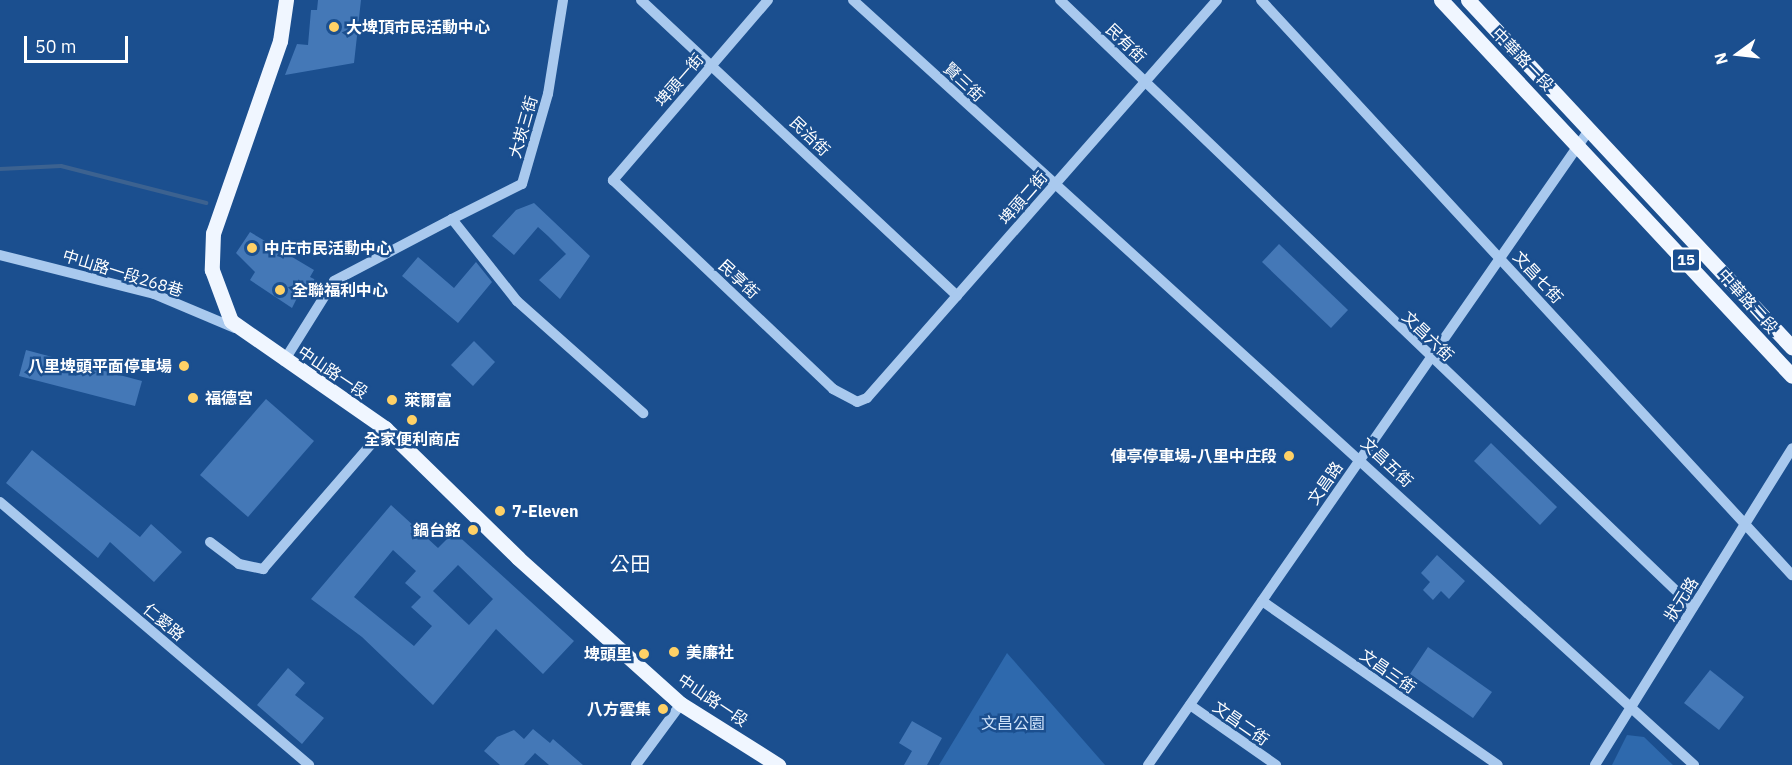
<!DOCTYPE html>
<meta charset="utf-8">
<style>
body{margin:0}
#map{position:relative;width:1792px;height:765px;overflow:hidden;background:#1b4f8f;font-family:"IBM Plex Sans","Noto Sans TC",sans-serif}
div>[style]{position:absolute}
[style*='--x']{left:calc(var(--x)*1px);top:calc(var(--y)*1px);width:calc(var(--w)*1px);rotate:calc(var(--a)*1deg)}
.green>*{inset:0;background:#2e69ad}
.stream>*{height:4px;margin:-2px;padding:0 2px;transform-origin:2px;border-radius:2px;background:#3c6290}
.building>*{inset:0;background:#4478b7}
.minor>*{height:10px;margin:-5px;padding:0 5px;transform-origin:5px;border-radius:5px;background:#a9c9ee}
.major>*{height:15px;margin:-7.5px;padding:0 7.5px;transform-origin:7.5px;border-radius:7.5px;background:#f0f6ff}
.dots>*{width:16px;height:16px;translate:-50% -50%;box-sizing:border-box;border:3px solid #1b4f8f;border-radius:50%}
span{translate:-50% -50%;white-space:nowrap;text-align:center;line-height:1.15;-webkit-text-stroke:5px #1b4f8f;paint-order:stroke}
.shield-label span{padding:2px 4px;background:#1b4f8f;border:2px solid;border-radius:4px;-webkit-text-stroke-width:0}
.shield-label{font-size:15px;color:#fff;font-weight:700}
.poi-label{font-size:16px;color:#fff;font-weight:700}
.left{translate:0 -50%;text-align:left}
.right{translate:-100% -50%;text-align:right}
.street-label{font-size:16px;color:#fff}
.park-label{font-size:16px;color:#cfe3fa}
.quarter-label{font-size:20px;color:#fff}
.north{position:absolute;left:1708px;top:24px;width:60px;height:60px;-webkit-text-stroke:4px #1b4f8f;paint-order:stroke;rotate:255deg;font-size:16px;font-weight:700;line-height:24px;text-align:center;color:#fff}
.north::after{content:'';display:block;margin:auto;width:21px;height:27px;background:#fff;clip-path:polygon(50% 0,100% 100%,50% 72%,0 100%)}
.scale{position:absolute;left:24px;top:36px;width:104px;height:27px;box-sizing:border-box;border:3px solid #fff;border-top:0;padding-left:8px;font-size:18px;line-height:21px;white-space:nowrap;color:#fff;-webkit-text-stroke:4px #1b4f8f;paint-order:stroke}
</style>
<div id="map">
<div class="green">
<i style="clip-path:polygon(1007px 653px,1105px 765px,939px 765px)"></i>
<i style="clip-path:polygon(1627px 735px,1644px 737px,1673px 765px,1612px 765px)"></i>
</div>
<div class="stream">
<i style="--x:0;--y:169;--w:61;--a:-2.8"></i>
<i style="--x:61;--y:166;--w:150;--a:14.3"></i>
</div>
<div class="building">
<i style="clip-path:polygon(318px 0,361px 0,354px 63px,285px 75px,297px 44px,308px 45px,311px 10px,317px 10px)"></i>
<i style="clip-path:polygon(534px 203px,590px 256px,560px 299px,539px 280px,566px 254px,548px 236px,538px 227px,514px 255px,492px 236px,516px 210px)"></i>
<i style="clip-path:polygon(250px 232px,314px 270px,310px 277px,320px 282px,311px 295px,301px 290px,292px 308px,250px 280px,255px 272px,236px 253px)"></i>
<i style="clip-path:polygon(1279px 244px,1348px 310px,1331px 328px,1262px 262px)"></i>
<i style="clip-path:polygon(418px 257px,454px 288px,476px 262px,492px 282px,458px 323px,402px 276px)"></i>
<i style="clip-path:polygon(474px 341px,495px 362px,473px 386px,451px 365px)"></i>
<i style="clip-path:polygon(26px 350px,142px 381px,135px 406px,19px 376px)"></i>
<i style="clip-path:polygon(266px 399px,314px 441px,248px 517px,200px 475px)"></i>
<i style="clip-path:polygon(1491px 443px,1557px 507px,1540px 525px,1474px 461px)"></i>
<i style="clip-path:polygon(32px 450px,140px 537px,151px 524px,182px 552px,154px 582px,110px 542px,98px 558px,6px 483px)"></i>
<i style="clip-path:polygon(evenodd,391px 505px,438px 548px,454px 532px,574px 641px,543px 674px,496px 629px,433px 705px,362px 637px,311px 599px,391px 505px,393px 550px,416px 571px,405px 583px,421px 597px,411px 607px,432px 626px,414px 646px,354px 597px,393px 550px,391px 505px,458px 565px,493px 599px,469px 625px,433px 591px,458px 565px)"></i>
<i style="clip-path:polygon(1437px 555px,1465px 581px,1449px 599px,1441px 591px,1433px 600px,1423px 590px,1430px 582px,1421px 573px)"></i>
<i style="clip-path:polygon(1428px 647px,1492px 692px,1473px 718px,1410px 674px)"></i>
<i style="clip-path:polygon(288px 668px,305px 683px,295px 695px,324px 718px,302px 744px,257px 705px)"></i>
<i style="clip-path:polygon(1710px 670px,1744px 697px,1719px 730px,1684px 703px)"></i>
<i style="clip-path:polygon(912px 721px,942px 738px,927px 765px,904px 765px,912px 751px,899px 743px)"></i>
<i style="clip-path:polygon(533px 729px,550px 743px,553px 739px,583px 765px,549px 765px,535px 753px,524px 765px,500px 765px,484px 751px,497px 737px,514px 730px,524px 739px)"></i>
</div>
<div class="minor">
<i style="--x:641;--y:0;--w:433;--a:43.1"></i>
<i style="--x:768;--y:0;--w:238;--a:130.7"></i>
<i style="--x:613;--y:180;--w:303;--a:43.5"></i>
<i style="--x:833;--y:389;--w:27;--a:28"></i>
<i style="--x:857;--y:402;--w:11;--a:-22"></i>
<i style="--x:867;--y:398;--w:530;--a:-48.67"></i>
<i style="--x:853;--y:0;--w:1137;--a:42.29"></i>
<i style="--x:1060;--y:0;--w:877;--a:43.8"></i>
<i style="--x:1261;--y:0;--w:783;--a:47.28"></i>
<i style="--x:452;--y:219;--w:78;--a:-26.6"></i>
<i style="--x:522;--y:184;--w:94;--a:-73.9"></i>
<i style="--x:548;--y:94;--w:95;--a:-80.9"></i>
<i style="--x:0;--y:255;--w:159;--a:14.2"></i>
<i style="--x:154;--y:294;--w:88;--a:22.8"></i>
<i style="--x:284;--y:361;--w:94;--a:-58"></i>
<i style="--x:334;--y:281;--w:133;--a:-27.7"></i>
<i style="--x:452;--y:219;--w:105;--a:51.6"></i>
<i style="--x:517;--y:301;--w:169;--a:41.6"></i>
<i style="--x:0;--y:502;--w:406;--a:40.4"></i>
<i style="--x:210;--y:542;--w:36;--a:37"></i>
<i style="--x:239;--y:564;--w:25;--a:12"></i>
<i style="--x:263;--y:569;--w:186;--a:-49.1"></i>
<i style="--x:1262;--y:601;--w:287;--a:34.8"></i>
<i style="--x:1190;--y:705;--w:105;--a:34.9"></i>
<i style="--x:636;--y:765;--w:76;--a:-53.6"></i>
<i style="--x:1148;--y:765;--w:773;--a:-55.22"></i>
<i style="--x:1595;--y:765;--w:373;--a:-58.1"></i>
</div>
<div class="major">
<i style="--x:286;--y:0;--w:41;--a:98.3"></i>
<i style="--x:280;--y:41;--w:203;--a:109.2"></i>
<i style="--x:213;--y:233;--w:37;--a:92"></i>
<i style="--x:212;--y:270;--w:54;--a:69.6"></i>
<i style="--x:231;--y:321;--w:188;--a:34.8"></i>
<i style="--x:385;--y:428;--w:186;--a:44.3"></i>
<i style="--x:518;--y:558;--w:219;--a:41.9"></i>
<i style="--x:681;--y:704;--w:115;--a:32.2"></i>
<i style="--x:1441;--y:0;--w:514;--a:46.97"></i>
<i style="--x:1468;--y:0;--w:475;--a:47"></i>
</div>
<div class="dots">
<i style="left:334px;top:27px;background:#ffd166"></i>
<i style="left:252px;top:248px;background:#ffd166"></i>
<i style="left:280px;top:290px;background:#ffd166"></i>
<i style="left:184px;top:366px;background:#ffd166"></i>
<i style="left:193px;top:398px;background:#ffd166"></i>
<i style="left:392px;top:400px;background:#ffd166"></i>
<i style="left:412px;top:420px;background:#ffd166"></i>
<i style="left:1289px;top:456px;background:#ffd166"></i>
<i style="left:500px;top:511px;background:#ffd166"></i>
<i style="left:473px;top:530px;background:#ffd166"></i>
<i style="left:674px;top:652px;background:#ffd166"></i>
<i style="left:644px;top:654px;background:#ffd166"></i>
<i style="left:663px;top:709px;background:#ffd166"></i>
</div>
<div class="shield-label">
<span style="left:1686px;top:260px">15</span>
</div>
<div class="poi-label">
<span class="left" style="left:346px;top:27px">大埤頂市民活動中心</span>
<span class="left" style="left:264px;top:248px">中庄市民活動中心</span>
<span class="left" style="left:292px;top:290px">全聯福利中心</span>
<span class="right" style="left:172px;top:366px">八里埤頭平面停車場</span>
<span class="left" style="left:205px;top:398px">福德宮</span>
<span class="left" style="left:404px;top:400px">萊爾富</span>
<span style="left:412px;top:439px">全家便利商店</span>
<span class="right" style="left:1277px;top:456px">俥亭停車場-八里中庄段</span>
<span class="left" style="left:512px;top:511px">7-Eleven</span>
<span class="right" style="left:461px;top:530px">鍋台銘</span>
<span class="left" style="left:686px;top:652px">美廉社</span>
<span class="right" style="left:632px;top:654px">埤頭里</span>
<span class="right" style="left:651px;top:709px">八方雲集</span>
</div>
<div class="street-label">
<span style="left:1126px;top:43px;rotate:44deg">民有街</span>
<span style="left:1523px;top:59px;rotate:46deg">中華路一段</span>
<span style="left:679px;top:80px;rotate:-49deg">埤頭一街</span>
<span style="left:964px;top:82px;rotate:43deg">賢三街</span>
<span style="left:523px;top:127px;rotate:-74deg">大崁三街</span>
<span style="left:810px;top:136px;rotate:44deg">民治街</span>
<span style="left:1023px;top:198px;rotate:-49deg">埤頭二街</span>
<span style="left:123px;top:273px;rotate:17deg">中山路一段268巷</span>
<span style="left:1538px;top:277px;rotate:47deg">文昌七街</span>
<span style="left:739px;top:279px;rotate:43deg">民享街</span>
<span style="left:1748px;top:301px;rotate:48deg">中華路二段</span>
<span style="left:1428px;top:336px;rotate:44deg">文昌六街</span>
<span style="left:333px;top:372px;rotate:34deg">中山路一段</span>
<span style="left:1387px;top:462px;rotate:43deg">文昌五街</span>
<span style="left:1325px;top:483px;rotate:-55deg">文昌路</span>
<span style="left:1681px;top:599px;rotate:-58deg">狀元路</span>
<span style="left:164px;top:622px;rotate:40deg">仁愛路</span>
<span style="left:1388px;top:671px;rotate:35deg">文昌三街</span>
<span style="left:713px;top:700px;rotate:34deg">中山路一段</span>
<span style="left:1241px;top:723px;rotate:35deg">文昌二街</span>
</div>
<div class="park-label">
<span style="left:1013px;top:723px">文昌公園</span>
</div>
<div class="quarter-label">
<span style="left:630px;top:563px">公田</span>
</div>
<div class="north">N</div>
<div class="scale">50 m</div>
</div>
